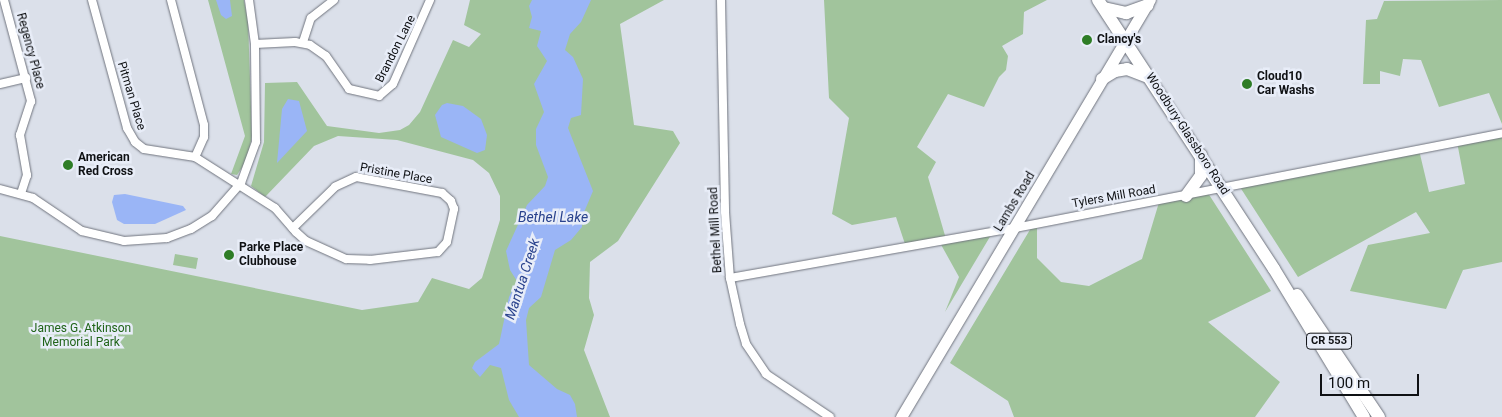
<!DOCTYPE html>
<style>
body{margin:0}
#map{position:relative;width:1502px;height:417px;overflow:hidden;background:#dbe0ea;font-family:Roboto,sans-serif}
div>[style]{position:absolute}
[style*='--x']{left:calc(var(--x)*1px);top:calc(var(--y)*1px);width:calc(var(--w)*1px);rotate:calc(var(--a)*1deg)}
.green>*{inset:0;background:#a1c49c}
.water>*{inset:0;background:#9ab5f6}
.roads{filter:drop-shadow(0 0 1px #70747e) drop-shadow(0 0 1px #70747e)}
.street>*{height:8px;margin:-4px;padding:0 4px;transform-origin:4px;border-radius:4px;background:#fff}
.secondary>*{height:11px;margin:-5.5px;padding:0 5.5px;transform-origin:5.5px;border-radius:5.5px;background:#fff}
.primary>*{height:12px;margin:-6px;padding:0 6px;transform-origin:6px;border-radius:6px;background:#fff}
.dots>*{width:14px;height:14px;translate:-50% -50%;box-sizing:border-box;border:2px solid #e8edf8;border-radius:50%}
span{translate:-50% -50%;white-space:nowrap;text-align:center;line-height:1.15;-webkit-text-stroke:5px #e8edf8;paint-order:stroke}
.shield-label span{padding:1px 4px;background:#e8edf8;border:1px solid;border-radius:4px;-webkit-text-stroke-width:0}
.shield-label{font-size:11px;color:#0f1114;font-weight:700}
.poi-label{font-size:12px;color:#0f1114;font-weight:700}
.left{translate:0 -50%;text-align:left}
.street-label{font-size:12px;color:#0f1114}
.park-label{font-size:12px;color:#206419}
.water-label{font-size:14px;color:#29428d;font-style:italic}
.scale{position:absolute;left:1320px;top:374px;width:99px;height:22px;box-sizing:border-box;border:2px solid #0f1114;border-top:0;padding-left:6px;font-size:15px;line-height:18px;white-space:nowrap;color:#0f1114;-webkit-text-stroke:4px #e8edf8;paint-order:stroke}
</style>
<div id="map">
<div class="green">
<i style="clip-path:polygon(208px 0,244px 0,248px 21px,252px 136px,247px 160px,237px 175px,231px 174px,245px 136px)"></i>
<i style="clip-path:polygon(470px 0,664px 0,620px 24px,634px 125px,673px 131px,680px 143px,618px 241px,590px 262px,589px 298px,594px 315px,584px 350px,610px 417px,0 417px,0 236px,362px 310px,418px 302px,432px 278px,469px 289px,482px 278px,500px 220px,500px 196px,489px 173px,473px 160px,397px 140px,338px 136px,314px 146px,265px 197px,251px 186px,264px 142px,265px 83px,297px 82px,327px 126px,379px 133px,400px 130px,409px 125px,420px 112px,453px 40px,469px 47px,481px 34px,464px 25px)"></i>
<i style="clip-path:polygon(824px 0,1047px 0,1024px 12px,1023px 34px,1002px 46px,1008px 56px,1006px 70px,999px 77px,984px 107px,948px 94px,917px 147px,936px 162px,928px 177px,946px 239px,994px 230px,945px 312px,959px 277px,939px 241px,906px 247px,896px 217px,852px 225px,832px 214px,849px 118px,829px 98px)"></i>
<i style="clip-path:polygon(1502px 0,1502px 124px,1489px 93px,1439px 107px,1421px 60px,1403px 59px,1400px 76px,1380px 71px,1380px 84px,1363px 84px,1366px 20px,1377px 19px,1384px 1px)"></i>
<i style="clip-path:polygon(1502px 134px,1502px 262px,1463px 270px,1446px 309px,1350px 291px,1368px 245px,1430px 233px,1416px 212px,1298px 277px,1238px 184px,1419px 150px,1429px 192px,1465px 184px,1457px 142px)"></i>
<i style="clip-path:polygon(1206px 190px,1271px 291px,1208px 322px,1280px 382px,1255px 417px,1014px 417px,1008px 401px,950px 363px,1034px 223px,1037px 222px,1037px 258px,1061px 282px,1089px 286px,1142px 259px,1160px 199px)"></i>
<i style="clip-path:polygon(175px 254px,198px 258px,196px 269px,173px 265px)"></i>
</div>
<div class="water">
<i style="clip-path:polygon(216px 0,230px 0,232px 16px,226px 19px,221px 15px)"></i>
<i style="clip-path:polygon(532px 0,591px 0,581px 22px,570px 34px,565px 50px,573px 57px,583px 79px,581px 115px,571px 118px,568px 128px,593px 191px,582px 217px,582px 227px,571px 240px,555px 250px,541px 297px,529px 308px,526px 320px,529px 365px,557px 389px,570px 395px,575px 404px,577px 417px,519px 417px,509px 400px,501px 368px,490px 365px,480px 377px,472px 368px,475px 362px,499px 344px,509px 297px,517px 281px,510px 270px,506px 251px,527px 205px,545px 186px,548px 177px,536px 145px,536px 129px,544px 112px,534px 84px,547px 61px,537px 46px,541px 31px,529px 28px,532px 17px,529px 6px)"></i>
<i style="clip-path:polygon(288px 99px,299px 101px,307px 131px,277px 163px,282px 109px)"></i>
<i style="clip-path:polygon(447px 103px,463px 106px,481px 119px,487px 135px,485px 150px,477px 153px,441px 137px,435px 115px,442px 105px)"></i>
<i style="clip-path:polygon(125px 194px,183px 206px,186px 210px,155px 224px,124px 224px,117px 220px,112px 202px,114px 195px)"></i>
</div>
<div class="roads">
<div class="street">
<i style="--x:4;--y:0;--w:105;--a:75"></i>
<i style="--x:31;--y:101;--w:36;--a:108"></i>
<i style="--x:20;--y:135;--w:41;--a:80.1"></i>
<i style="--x:27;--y:175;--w:20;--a:108"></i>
<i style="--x:92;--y:0;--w:133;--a:74.7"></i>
<i style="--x:127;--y:128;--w:16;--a:60"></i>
<i style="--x:135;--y:142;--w:11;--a:38"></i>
<i style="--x:144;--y:149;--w:52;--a:8.9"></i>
<i style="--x:195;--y:157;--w:95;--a:32.5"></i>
<i style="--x:275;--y:208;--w:32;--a:49"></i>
<i style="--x:296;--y:232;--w:13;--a:42"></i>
<i style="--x:306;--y:241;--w:44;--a:24.2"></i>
<i style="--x:346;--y:259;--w:24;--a:2"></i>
<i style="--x:370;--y:260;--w:68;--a:-6.7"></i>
<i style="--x:438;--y:252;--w:13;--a:-48"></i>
<i style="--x:447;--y:242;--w:34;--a:-78"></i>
<i style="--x:454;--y:209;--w:9;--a:-111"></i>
<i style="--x:451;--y:201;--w:12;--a:-138"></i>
<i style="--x:442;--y:193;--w:87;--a:-169.5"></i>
<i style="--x:356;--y:177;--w:23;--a:155"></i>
<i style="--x:335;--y:187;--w:59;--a:135.7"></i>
<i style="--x:171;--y:0;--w:129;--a:75.2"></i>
<i style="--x:204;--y:125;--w:12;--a:90"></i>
<i style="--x:204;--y:137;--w:22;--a:114"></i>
<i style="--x:721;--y:0;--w:212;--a:88.9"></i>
<i style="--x:725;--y:212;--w:66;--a:85.7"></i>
<i style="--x:730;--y:278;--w:47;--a:77.7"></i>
<i style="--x:740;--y:324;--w:21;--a:73"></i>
<i style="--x:746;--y:344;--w:36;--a:56"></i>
<i style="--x:766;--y:374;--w:77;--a:33.9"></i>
<i style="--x:303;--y:42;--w:25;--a:-72"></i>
<i style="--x:311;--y:18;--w:29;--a:-38"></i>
<i style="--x:255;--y:44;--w:40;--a:-2.9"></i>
<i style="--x:295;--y:42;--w:15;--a:11"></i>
<i style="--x:310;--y:45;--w:19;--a:35"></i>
<i style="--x:326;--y:56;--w:40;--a:55.1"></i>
<i style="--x:349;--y:89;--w:31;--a:13"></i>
<i style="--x:379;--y:96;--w:18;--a:-41"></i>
<i style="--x:393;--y:84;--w:92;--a:-66.2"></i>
<i style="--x:0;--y:84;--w:27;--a:-13"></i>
<i style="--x:0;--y:189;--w:34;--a:15"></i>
<i style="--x:33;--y:198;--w:59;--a:34"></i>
<i style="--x:82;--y:231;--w:43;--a:13.4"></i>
<i style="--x:124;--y:241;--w:43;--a:-4"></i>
<i style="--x:167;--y:238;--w:26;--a:-21"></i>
<i style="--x:191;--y:229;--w:25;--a:-32"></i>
<i style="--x:212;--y:216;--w:44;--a:-48.7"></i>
<i style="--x:241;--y:183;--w:44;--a:-69.9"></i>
<i style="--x:256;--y:142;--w:98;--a:-90.6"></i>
<i style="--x:255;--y:44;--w:44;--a:-97.8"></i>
<i style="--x:730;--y:278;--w:289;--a:-10"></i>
<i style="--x:1015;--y:228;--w:496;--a:-11"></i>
</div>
<div class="secondary">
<i style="--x:901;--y:417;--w:486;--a:-59.2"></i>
</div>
<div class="primary">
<i style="--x:1098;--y:0;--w:321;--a:56.8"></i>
<i style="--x:1274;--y:269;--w:173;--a:58.7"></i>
<i style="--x:1104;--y:8;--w:23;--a:13"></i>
<i style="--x:1126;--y:13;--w:23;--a:-20"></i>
<i style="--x:1102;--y:79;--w:15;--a:-32"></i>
<i style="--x:1115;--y:71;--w:12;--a:-9"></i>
<i style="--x:1127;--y:69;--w:25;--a:21"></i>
<i style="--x:1186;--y:196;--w:26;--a:-54"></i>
<i style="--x:1201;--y:175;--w:20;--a:-90"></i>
<i style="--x:1297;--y:295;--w:147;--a:56.1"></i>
</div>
</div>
<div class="dots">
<i style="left:1087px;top:40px;background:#2e7d26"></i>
<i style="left:1247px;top:84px;background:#2e7d26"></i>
<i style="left:68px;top:165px;background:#2e7d26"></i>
<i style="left:229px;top:255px;background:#2e7d26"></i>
</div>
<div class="shield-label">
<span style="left:1329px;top:341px">CR 553</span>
</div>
<div class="poi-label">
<span class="left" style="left:1097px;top:40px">Clancy's</span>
<span class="left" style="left:1257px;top:84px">Cloud10<br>Car Washs</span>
<span class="left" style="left:78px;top:165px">American<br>Red Cross</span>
<span class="left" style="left:239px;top:255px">Parke Place<br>Clubhouse</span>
</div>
<div class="street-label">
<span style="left:396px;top:49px;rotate:-63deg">Brandon Lane</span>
<span style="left:30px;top:51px;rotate:75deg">Regency Place</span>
<span style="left:131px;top:96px;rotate:73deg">Pitman Place</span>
<span style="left:1187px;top:134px;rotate:57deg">Woodbury-Glassboro Road</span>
<span style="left:396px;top:174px;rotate:10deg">Pristine Place</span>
<span style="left:1114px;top:197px;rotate:-10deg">Tylers Mill Road</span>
<span style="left:1015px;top:202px;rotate:-59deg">Lambs Road</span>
<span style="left:716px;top:230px;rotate:-93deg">Bethel Mill Road</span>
</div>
<div class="park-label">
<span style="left:81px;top:336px">James G. Atkinson<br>Memorial Park</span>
</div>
<div class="water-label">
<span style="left:553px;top:217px">Bethel Lake</span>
<span style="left:522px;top:279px;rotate:-72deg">Mantua Creek</span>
</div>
<div class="scale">100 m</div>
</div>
